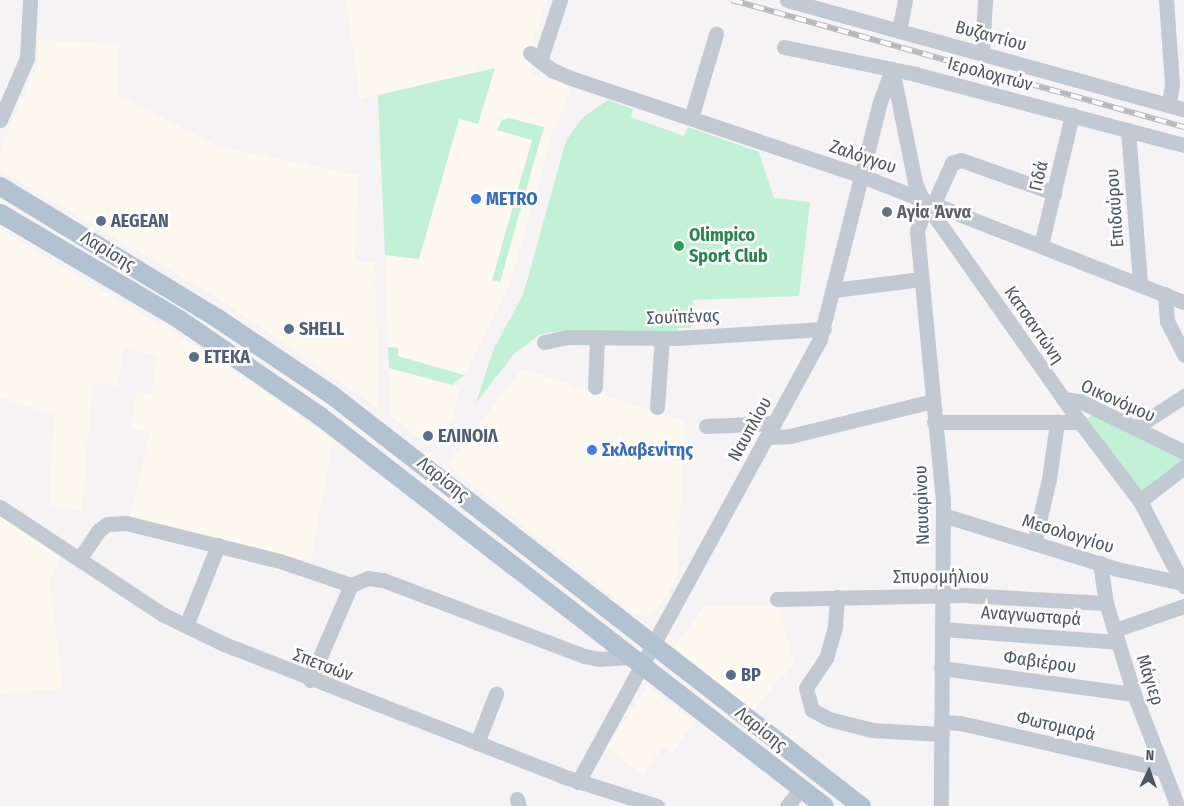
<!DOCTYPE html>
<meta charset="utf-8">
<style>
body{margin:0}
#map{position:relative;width:1184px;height:806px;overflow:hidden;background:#f5f3f3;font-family:"Fira Sans Condensed",sans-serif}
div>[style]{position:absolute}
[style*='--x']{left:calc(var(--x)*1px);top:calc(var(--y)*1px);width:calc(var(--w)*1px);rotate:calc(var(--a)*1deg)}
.commercial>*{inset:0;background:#fdf9ef}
.green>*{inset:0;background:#c3f1d5}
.minor>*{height:15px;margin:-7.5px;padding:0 7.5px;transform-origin:7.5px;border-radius:7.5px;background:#c1cad2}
.major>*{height:19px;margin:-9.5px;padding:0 9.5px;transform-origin:9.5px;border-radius:9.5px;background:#b3c2d1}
.rail>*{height:5.5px;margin-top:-2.75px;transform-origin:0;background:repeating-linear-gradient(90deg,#fff 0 11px,#b5b8bd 0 22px);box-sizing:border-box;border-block:1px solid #b5b8bd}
.dots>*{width:14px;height:14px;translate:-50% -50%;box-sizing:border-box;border:2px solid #fff;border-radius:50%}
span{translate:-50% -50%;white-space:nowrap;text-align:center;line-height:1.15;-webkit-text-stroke:5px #fff;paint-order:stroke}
.street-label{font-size:18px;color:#4a5661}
.shop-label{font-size:18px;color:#366cbe;font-weight:700}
.left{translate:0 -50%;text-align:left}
.worship-label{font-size:18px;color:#5b616d;font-weight:700}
.service-label{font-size:18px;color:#4e5e75;font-weight:700}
.leisure-label{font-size:18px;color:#27864d;font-weight:700}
.north{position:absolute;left:1124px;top:746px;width:50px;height:50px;-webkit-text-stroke:4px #fff;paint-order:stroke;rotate:3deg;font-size:14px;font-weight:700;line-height:20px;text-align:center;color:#4a5661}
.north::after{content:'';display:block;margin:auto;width:18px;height:22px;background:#4a5661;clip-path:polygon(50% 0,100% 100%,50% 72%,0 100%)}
</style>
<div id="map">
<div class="commercial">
<i style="clip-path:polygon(346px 0,547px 0,527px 60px,532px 63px,530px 74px,566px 85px,571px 91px,553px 130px,510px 285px,466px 373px,452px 385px,460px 387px,452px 420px,429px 446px,391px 416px,385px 255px,419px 258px,459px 119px,478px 124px,494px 68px,360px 99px)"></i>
<i style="clip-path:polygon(38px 40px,119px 44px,117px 94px,220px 147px,358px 175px,355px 261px,375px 262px,379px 409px,215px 296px,0 171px,0 150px,38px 61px)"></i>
<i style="clip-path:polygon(0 229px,222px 362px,333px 440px,311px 561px,129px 518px,150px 432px,130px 428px,137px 391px,150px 394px,158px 356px,124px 347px,117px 386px,93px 383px,82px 510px,49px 507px,54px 415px,0 397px)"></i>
<i style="clip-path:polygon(522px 369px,685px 421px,677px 577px,656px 611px,646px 617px,635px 614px,447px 465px)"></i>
<i style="clip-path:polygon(0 515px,61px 554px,50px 582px,63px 688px,0 694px)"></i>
<i style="clip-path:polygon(705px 606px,779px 606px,794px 663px,753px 710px,674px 647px)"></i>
<i style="clip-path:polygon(648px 687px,694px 722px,672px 753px,663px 747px,643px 775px,606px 747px)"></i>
</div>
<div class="green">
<i style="clip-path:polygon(495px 68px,478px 124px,459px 119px,419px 259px,385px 255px,378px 95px)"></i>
<i style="clip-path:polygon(608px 100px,633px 109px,631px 117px,684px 136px,688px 127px,759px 152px,774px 198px,810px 202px,799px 296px,693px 300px,691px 328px,677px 328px,678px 332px,552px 332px,539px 335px,513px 355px,476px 403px,494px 348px,523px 295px,566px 141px,582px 118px)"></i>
<i style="clip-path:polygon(509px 118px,544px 127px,500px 282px,492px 280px,532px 140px,497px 130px,502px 120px)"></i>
<i style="clip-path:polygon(388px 347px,398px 348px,398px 356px,464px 375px,452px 385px,389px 368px)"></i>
<i style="clip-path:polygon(1093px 414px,1184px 460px,1142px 492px,1087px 419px)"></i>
</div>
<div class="minor">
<i style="--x:787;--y:0;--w:412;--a:15.4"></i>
<i style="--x:1166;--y:0;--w:84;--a:85.9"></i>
<i style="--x:1172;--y:84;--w:20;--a:99"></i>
<i style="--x:899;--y:31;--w:32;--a:-79"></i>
<i style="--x:784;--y:47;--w:134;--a:11.6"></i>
<i style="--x:915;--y:74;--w:278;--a:14.8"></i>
<i style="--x:530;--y:53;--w:28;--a:38"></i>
<i style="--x:552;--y:70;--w:21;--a:23"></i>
<i style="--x:571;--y:78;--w:307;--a:18.6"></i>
<i style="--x:862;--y:176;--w:346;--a:21.4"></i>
<i style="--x:982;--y:54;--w:54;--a:-86.8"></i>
<i style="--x:540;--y:61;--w:64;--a:-71.8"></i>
<i style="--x:892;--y:69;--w:115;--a:78.5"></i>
<i style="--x:915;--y:182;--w:16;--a:68"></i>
<i style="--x:921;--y:197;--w:276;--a:54.8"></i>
<i style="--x:1080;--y:422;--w:99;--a:52.8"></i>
<i style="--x:1140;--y:501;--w:96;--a:62.6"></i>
<i style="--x:691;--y:118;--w:88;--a:-73.4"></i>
<i style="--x:0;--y:120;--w:68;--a:-66.5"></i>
<i style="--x:27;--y:58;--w:58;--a:-87"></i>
<i style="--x:1128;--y:130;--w:154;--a:85.5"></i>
<i style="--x:934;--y:203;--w:44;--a:-65.8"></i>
<i style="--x:952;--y:163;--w:9;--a:-18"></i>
<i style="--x:961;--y:160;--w:99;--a:19.5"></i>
<i style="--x:926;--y:206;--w:27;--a:110"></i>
<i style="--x:917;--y:231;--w:269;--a:84.5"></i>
<i style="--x:943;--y:499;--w:307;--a:90.4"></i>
<i style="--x:1041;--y:245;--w:134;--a:-76.6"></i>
<i style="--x:834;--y:290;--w:88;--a:-7.2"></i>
<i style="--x:1165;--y:294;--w:27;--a:86"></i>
<i style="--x:1167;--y:321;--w:38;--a:63"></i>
<i style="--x:544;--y:342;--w:24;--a:-12"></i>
<i style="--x:567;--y:337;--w:109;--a:0.5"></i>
<i style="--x:676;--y:338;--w:148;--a:-3.5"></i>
<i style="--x:595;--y:387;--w:50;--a:-87.7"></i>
<i style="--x:1063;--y:399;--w:17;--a:7"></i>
<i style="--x:1080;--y:401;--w:116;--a:26.1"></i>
<i style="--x:657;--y:407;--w:69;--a:-85.9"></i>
<i style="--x:934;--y:422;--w:146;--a:0"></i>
<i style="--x:706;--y:426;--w:68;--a:-2.5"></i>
<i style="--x:1135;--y:428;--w:59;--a:-33.1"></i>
<i style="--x:767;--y:437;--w:23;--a:-2"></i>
<i style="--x:790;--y:436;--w:146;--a:-13.8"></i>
<i style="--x:1140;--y:501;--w:56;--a:-37.7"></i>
<i style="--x:0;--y:507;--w:196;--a:33.4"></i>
<i style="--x:164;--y:615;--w:67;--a:25.8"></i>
<i style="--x:224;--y:644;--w:363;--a:21.3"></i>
<i style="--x:562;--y:776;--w:100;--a:17.5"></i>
<i style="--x:943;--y:515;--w:182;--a:17.2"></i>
<i style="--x:1117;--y:569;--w:67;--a:12"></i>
<i style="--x:1034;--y:543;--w:66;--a:-76.8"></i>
<i style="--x:1049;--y:479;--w:58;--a:-82"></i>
<i style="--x:80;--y:558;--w:32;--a:-56"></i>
<i style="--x:98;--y:531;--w:11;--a:-38"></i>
<i style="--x:107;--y:524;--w:19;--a:-3"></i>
<i style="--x:126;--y:523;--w:159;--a:13.9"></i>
<i style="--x:280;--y:561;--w:75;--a:18.7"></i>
<i style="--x:1100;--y:563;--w:40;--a:81.5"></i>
<i style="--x:1106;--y:603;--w:95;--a:72.9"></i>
<i style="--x:1134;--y:694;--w:119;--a:68.8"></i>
<i style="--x:837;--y:597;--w:30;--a:94"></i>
<i style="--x:835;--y:627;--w:32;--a:106"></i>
<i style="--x:826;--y:658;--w:36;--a:124"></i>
<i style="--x:806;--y:688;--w:23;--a:75"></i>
<i style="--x:812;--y:710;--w:19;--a:28"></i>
<i style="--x:829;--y:719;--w:44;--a:14.3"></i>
<i style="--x:872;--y:730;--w:70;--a:3.3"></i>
<i style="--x:777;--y:599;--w:185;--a:-1.2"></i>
<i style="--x:962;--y:595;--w:144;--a:3.2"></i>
<i style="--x:186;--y:626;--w:87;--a:-68.4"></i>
<i style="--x:942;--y:629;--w:176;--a:4.2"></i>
<i style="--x:1115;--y:630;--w:73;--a:-19.2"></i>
<i style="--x:941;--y:668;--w:195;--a:7.7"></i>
<i style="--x:310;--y:680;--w:103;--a:-66.7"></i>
<i style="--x:351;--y:585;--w:18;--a:-22"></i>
<i style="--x:368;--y:578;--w:15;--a:8"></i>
<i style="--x:383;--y:580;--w:215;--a:20.7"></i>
<i style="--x:584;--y:656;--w:15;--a:11"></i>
<i style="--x:599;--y:659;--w:30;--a:-4"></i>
<i style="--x:941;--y:722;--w:19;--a:3"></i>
<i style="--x:960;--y:723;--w:208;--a:12.8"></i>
<i style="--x:477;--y:743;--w:53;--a:-68.8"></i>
<i style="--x:578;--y:782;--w:505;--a:-61.35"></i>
<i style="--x:820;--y:339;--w:244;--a:-75.8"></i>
<i style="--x:880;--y:102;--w:35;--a:-70"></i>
<i style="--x:517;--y:799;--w:7;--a:74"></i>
<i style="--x:787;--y:806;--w:22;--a:-51"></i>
</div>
<div class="major">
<i style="--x:0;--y:186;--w:254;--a:31.3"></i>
<i style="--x:217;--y:318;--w:138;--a:33.8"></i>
<i style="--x:332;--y:395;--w:670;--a:37.84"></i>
<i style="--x:0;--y:213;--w:208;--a:30.6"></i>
<i style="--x:179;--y:319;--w:171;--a:34.5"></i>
<i style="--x:320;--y:416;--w:637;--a:37.73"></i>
</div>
<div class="rail">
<i style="--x:732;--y:0;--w:470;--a:15.7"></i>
</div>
<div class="dots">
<i style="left:476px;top:199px;background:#3f7fe0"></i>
<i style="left:887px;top:212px;background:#6b7280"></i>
<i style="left:101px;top:221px;background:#5c6f8a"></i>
<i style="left:679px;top:246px;background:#2e9e5b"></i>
<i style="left:289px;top:329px;background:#5c6f8a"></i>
<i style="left:194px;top:357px;background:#5c6f8a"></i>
<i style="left:428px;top:436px;background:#5c6f8a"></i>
<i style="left:592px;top:450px;background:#3f7fe0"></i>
<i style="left:731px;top:675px;background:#5c6f8a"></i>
</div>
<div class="street-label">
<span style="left:991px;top:36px;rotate:15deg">Βυζαντίου</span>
<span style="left:990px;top:74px;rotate:15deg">Ιερολοχιτών</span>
<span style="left:863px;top:157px;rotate:19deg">Ζαλόγγου</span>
<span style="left:1039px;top:176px;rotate:-77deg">Γιδά</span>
<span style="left:1115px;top:208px;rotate:-94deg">Επιδαύρου</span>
<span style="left:108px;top:251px;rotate:31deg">Λαρίσης</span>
<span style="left:683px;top:317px;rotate:-2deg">Σουϊπένας</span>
<span style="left:1034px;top:325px;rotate:55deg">Κατσαντώνη</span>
<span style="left:1118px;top:401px;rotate:24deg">Οικονόμου</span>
<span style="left:750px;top:429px;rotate:-61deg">Ναυπλίου</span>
<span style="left:443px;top:479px;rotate:38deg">Λαρίσης</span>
<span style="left:922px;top:505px;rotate:-92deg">Ναυαρίνου</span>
<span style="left:1068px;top:534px;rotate:17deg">Μεσολογγίου</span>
<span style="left:941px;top:577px">Σπυρομήλιου</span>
<span style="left:1031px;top:616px;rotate:4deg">Αναγνωσταρά</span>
<span style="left:1040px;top:662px;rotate:8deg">Φαβιέρου</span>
<span style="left:323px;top:665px;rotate:21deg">Σπετσών</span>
<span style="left:1150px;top:680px;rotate:72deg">Μάγιερ</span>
<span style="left:1056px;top:726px;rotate:13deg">Φωτομαρά</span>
<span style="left:761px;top:729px;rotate:38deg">Λαρίσης</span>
</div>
<div class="shop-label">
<span class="left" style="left:486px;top:199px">METRO</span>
<span class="left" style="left:602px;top:450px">Σκλαβενίτης</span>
</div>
<div class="worship-label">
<span class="left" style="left:897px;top:212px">Αγία Άννα</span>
</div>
<div class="service-label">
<span class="left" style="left:111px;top:221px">AEGEAN</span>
<span class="left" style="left:299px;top:329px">SHELL</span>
<span class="left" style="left:204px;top:357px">ΕΤΕΚΑ</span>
<span class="left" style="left:438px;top:436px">ΕΛΙΝΟΙΛ</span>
<span class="left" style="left:741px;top:675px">BP</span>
</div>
<div class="leisure-label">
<span class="left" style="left:689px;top:246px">Olimpico<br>Sport Club</span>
</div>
<div class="north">N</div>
</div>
